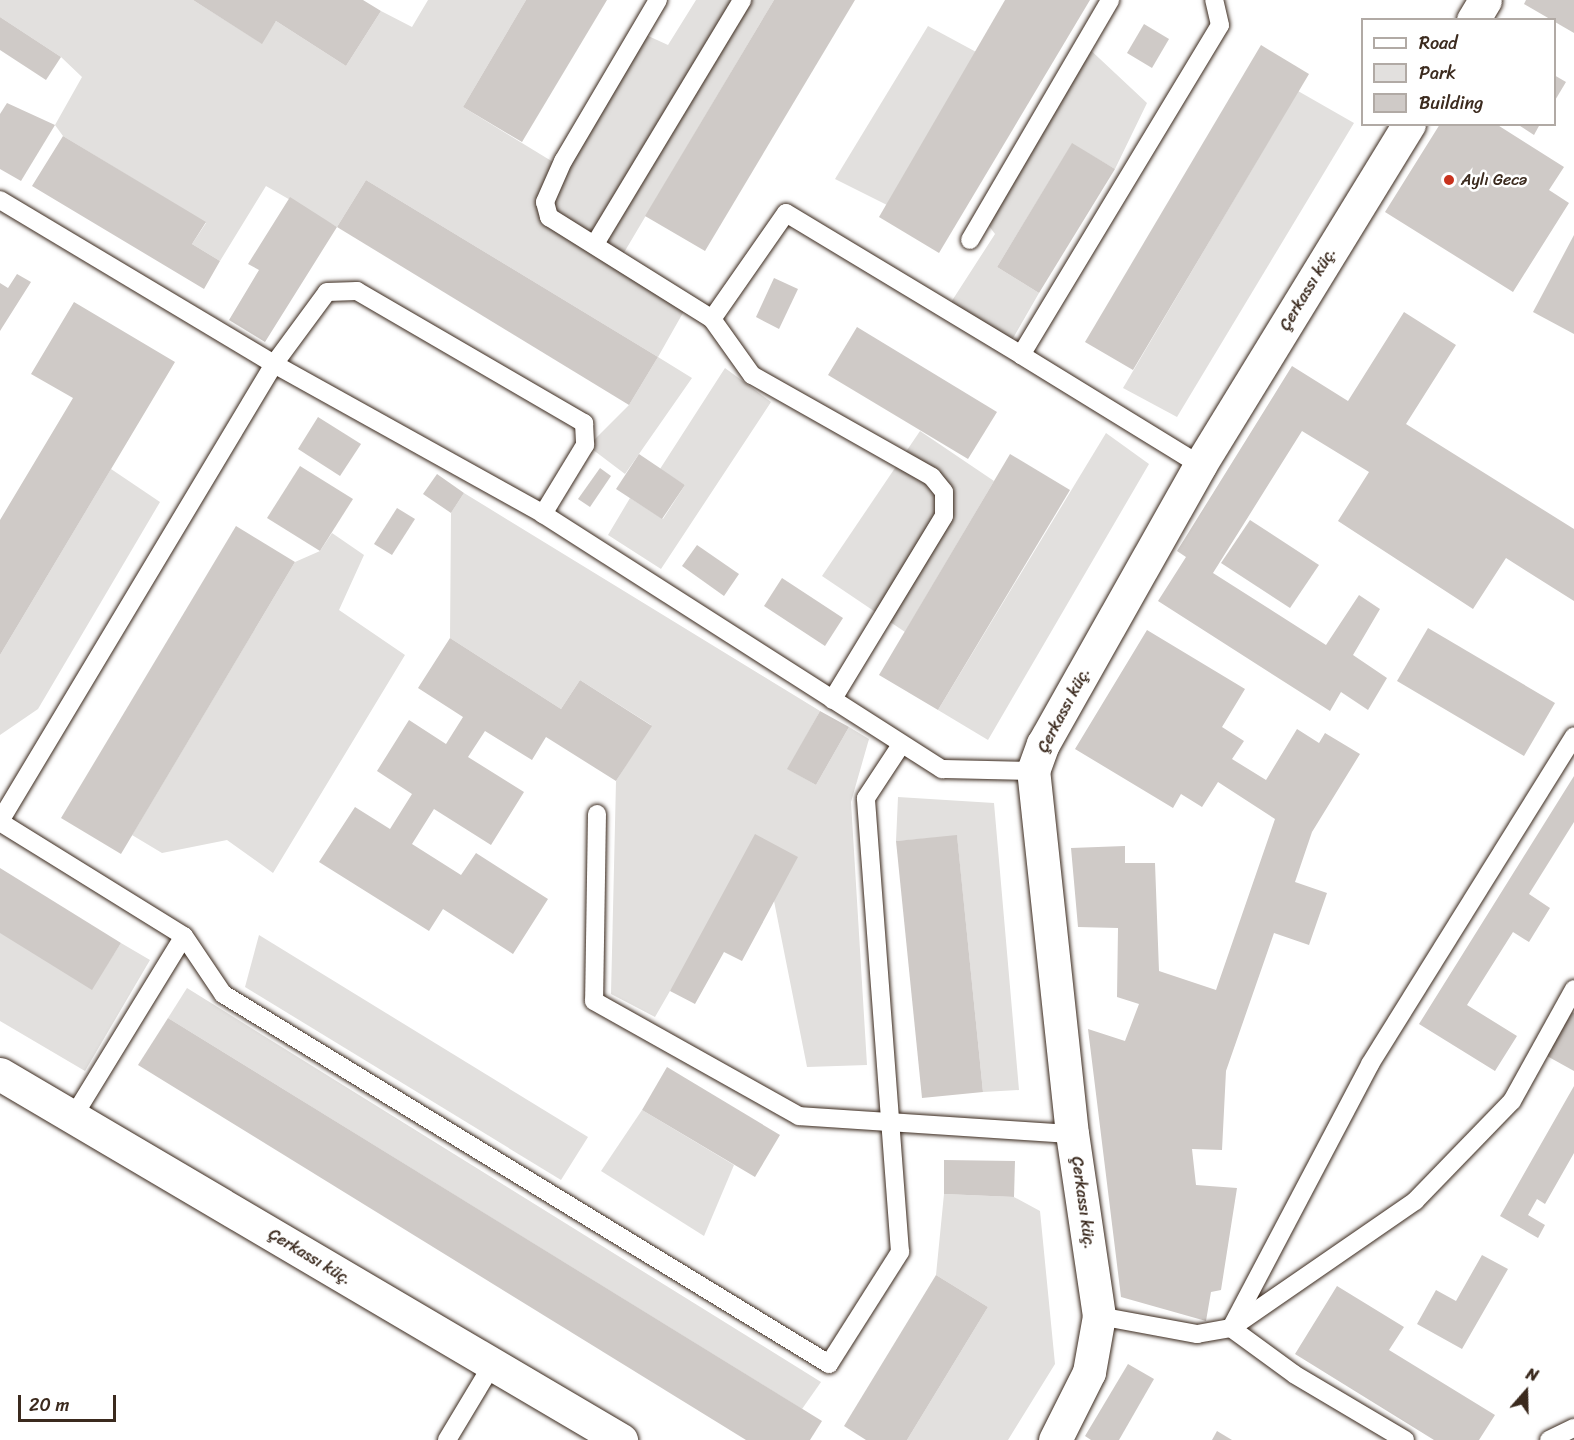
<!DOCTYPE html>
<meta charset="utf-8">
<style>
body{margin:0}
#map{position:relative;width:1574px;height:1440px;overflow:hidden;background:#fff;font-family:Sriracha,sans-serif}
div>[style]{position:absolute}
[style*='--x']{left:calc(var(--x)*1px);top:calc(var(--y)*1px);width:calc(var(--w)*1px);rotate:calc(var(--a)*1deg)}
.green>*{inset:0;background:#e2e0de}
.building>*{inset:0;background:#cfcac7}
.roads{filter:drop-shadow(0 0 2px #3b2a1e) drop-shadow(0 0 2px #3b2a1e)}
.service>*{height:18px;margin:-9px;padding:0 9px;transform-origin:9px;border-radius:9px;background:#fff}
.tertiary>*{height:33px;margin:-16.5px;padding:0 16.5px;transform-origin:16.5px;border-radius:16.5px;background:#fff}
.dots>*{width:16px;height:16px;translate:-50% -50%;box-sizing:border-box;border:3px solid #fff;border-radius:50%}
span{translate:-50% -50%;white-space:nowrap;text-align:center;line-height:1.15;-webkit-text-stroke:5px #fff;paint-order:stroke}
.poi-label{font-size:16px;color:#3b2a1e}
.left{translate:0 -50%;text-align:left}
.street-label{font-size:16px;color:#3b2a1e}
.legend{position:absolute;left:1361px;top:18px;width:195px;height:108px;box-sizing:border-box;background:#fff;border:2px solid #b1aaa5;margin:0;padding:8px 10px;list-style:none;font-size:18px;color:#3b2a1e}
.legend li{display:flex;align-items:center;gap:12px;height:30px}
.legend b{width:30px;border:2px solid #b1aaa5}
.north{position:absolute;left:1496px;top:1362px;width:60px;height:60px;-webkit-text-stroke:4px #fff;paint-order:stroke;rotate:20deg;font-size:16px;font-weight:700;line-height:24px;text-align:center;color:#3b2a1e}
.north::after{content:'';display:block;margin:auto;width:21px;height:27px;background:#3b2a1e;clip-path:polygon(50% 0,100% 100%,50% 72%,0 100%)}
.scale{position:absolute;left:18px;top:1395px;width:98px;height:27px;box-sizing:border-box;border:3px solid #3b2a1e;border-top:0;padding-left:8px;font-size:18px;line-height:21px;white-space:nowrap;color:#3b2a1e;-webkit-text-stroke:4px #fff;paint-order:stroke}
</style>
<div id="map">
<div class="green">
<i style="clip-path:polygon(0 0,193px 0,261px 43px,276px 21px,346px 66px,381px 11px,412px 27px,428px 0,526px 0,463px 107px,558px 165px,633px 29px,668px 45px,696px 0,774px 0,619px 261px,688px 304px,658px 357px,692px 378px,625px 474px,588px 446px,629px 405px,658px 357px,366px 180px,337px 227px,266px 186px,220px 261px,192px 244px,206px 223px,63px 136px,55px 125px,82px 77px,61px 57px,0 17px)"></i>
<i style="clip-path:polygon(928px 26px,978px 53px,887px 205px,835px 179px)"></i>
<i style="clip-path:polygon(1084px 44px,1147px 103px,1115px 169px,1072px 144px,997px 267px,1039px 293px,1008px 347px,946px 310px,995px 234px,983px 218px)"></i>
<i style="clip-path:polygon(1298px 91px,1354px 123px,1177px 417px,1123px 388px)"></i>
<i style="clip-path:polygon(725px 368px,771px 402px,661px 569px,608px 535px,630px 498px,663px 519px,685px 485px,660px 469px)"></i>
<i style="clip-path:polygon(920px 431px,994px 481px,905px 632px,822px 576px)"></i>
<i style="clip-path:polygon(1106px 433px,1149px 464px,988px 740px,938px 710px)"></i>
<i style="clip-path:polygon(111px 469px,160px 502px,38px 709px,0 735px,0 655px)"></i>
<i style="clip-path:polygon(464px 493px,820px 711px,788px 769px,816px 785px,849px 727px,869px 739px,851px 802px,867px 1065px,807px 1067px,774px 901px,670px 991px,655px 1017px,611px 994px,616px 781px,651px 725px,580px 680px,561px 709px,450px 638px,451px 513px)"></i>
<i style="clip-path:polygon(332px 533px,364px 555px,339px 610px,405px 655px,273px 873px,227px 840px,162px 853px,132px 835px,295px 562px,320px 551px)"></i>
<i style="clip-path:polygon(898px 797px,994px 803px,1019px 1090px,983px 1092px,957px 836px,896px 841px)"></i>
<i style="clip-path:polygon(0 925px,96px 982px,121px 943px,150px 960px,85px 1071px,0 1021px)"></i>
<i style="clip-path:polygon(259px 935px,588px 1137px,561px 1180px,245px 987px)"></i>
<i style="clip-path:polygon(187px 988px,821px 1382px,802px 1409px,168px 1018px)"></i>
<i style="clip-path:polygon(642px 1110px,734px 1165px,704px 1236px,601px 1171px)"></i>
<i style="clip-path:polygon(944px 1194px,1014px 1197px,1040px 1211px,1055px 1364px,1008px 1440px,907px 1440px,988px 1307px,936px 1275px)"></i>
</div>
<div class="building">
<i style="clip-path:polygon(193px 0,363px 0,381px 11px,346px 66px,276px 21px,262px 44px)"></i>
<i style="clip-path:polygon(526px 0,607px 0,522px 142px,463px 107px)"></i>
<i style="clip-path:polygon(774px 0,855px 0,705px 251px,645px 216px)"></i>
<i style="clip-path:polygon(1005px 0,1090px 0,939px 253px,879px 217px)"></i>
<i style="clip-path:polygon(1526px 0,1574px 0,1574px 33px,1524px 4px)"></i>
<i style="clip-path:polygon(0 17px,61px 57px,46px 80px,0 50px)"></i>
<i style="clip-path:polygon(1144px 24px,1169px 39px,1152px 68px,1127px 53px)"></i>
<i style="clip-path:polygon(1261px 45px,1309px 74px,1133px 370px,1085px 342px)"></i>
<i style="clip-path:polygon(1554px 75px,1566px 82px,1554px 102px)"></i>
<i style="clip-path:polygon(7px 103px,55px 125px,21px 181px,0 169px,0 114px)"></i>
<i style="clip-path:polygon(1440px 124px,1496px 124px,1564px 167px,1549px 190px,1569px 203px,1513px 292px,1385px 212px)"></i>
<i style="clip-path:polygon(1517px 124px,1540px 124px,1534px 135px)"></i>
<i style="clip-path:polygon(63px 136px,206px 222px,192px 244px,220px 261px,204px 289px,32px 186px)"></i>
<i style="clip-path:polygon(1072px 143px,1115px 169px,1039px 293px,997px 267px)"></i>
<i style="clip-path:polygon(366px 180px,658px 357px,629px 405px,337px 227px)"></i>
<i style="clip-path:polygon(290px 197px,337px 227px,265px 342px,229px 320px,259px 270px,248px 264px)"></i>
<i style="clip-path:polygon(1574px 235px,1574px 334px,1533px 312px)"></i>
<i style="clip-path:polygon(17px 274px,31px 282px,0 331px,0 283px,8px 288px)"></i>
<i style="clip-path:polygon(774px 278px,798px 289px,779px 329px,756px 317px)"></i>
<i style="clip-path:polygon(74px 302px,175px 362px,0 655px,0 520px,73px 398px,31px 374px)"></i>
<i style="clip-path:polygon(1404px 312px,1456px 345px,1406px 424px,1574px 529px,1574px 601px,1506px 558px,1473px 609px,1338px 521px,1369px 472px,1302px 431px,1213px 573px,1326px 645px,1359px 595px,1380px 609px,1353px 655px,1387px 678px,1368px 710px,1341px 692px,1330px 711px,1158px 601px,1186px 557px,1177px 551px,1292px 366px,1348px 401px)"></i>
<i style="clip-path:polygon(857px 327px,997px 412px,968px 459px,828px 375px)"></i>
<i style="clip-path:polygon(318px 417px,361px 444px,340px 476px,298px 449px)"></i>
<i style="clip-path:polygon(639px 454px,685px 485px,662px 519px,616px 489px)"></i>
<i style="clip-path:polygon(1010px 454px,1070px 490px,938px 710px,879px 675px)"></i>
<i style="clip-path:polygon(300px 466px,353px 499px,320px 551px,267px 518px)"></i>
<i style="clip-path:polygon(600px 468px,611px 476px,590px 507px,578px 499px)"></i>
<i style="clip-path:polygon(437px 474px,464px 493px,451px 513px,423px 494px)"></i>
<i style="clip-path:polygon(397px 508px,415px 519px,392px 555px,374px 544px)"></i>
<i style="clip-path:polygon(1250px 520px,1319px 565px,1290px 608px,1221px 563px)"></i>
<i style="clip-path:polygon(236px 526px,295px 562px,121px 854px,61px 818px)"></i>
<i style="clip-path:polygon(697px 545px,739px 574px,724px 596px,682px 566px)"></i>
<i style="clip-path:polygon(782px 578px,843px 618px,825px 646px,764px 606px)"></i>
<i style="clip-path:polygon(1428px 628px,1555px 703px,1524px 756px,1397px 681px)"></i>
<i style="clip-path:polygon(1147px 630px,1245px 689px,1222px 727px,1244px 741px,1232px 759px,1266px 780px,1297px 729px,1319px 743px,1325px 733px,1360px 754px,1312px 832px,1295px 882px,1327px 893px,1309px 945px,1274px 933px,1226px 1071px,1222px 1150px,1192px 1149px,1196px 1185px,1237px 1188px,1221px 1290px,1211px 1292px,1206px 1321px,1121px 1297px,1088px 1029px,1125px 1041px,1139px 1004px,1117px 997px,1118px 928px,1078px 927px,1071px 848px,1125px 846px,1125px 863px,1155px 863px,1159px 971px,1216px 990px,1275px 819px,1218px 782px,1202px 807px,1181px 794px,1173px 808px,1075px 749px)"></i>
<i style="clip-path:polygon(450px 638px,561px 709px,580px 680px,652px 726px,616px 781px,546px 737px,532px 760px,485px 731px,468px 757px,524px 792px,491px 845px,434px 809px,412px 844px,461px 875px,476px 853px,548px 899px,513px 954px,443px 909px,429px 931px,319px 862px,355px 807px,390px 829px,412px 794px,377px 771px,409px 720px,446px 744px,463px 717px,418px 688px)"></i>
<i style="clip-path:polygon(820px 711px,849px 727px,816px 785px,787px 769px)"></i>
<i style="clip-path:polygon(1574px 776px,1574px 822px,1529px 894px,1550px 908px,1529px 942px,1513px 932px,1467px 1005px,1517px 1036px,1495px 1071px,1419px 1024px)"></i>
<i style="clip-path:polygon(755px 834px,798px 857px,742px 961px,724px 952px,695px 1004px,670px 991px)"></i>
<i style="clip-path:polygon(957px 835px,983px 1092px,922px 1098px,896px 841px)"></i>
<i style="clip-path:polygon(0 868px,121px 943px,92px 990px,0 933px)"></i>
<i style="clip-path:polygon(1572px 1012px,1574px 1013px,1574px 1071px,1547px 1056px)"></i>
<i style="clip-path:polygon(168px 1018px,822px 1421px,810px 1440px,746px 1440px,138px 1065px)"></i>
<i style="clip-path:polygon(667px 1067px,780px 1135px,755px 1177px,642px 1110px)"></i>
<i style="clip-path:polygon(1574px 1086px,1574px 1153px,1545px 1204px,1537px 1199px,1528px 1215px,1545px 1225px,1538px 1238px,1500px 1216px)"></i>
<i style="clip-path:polygon(944px 1160px,1015px 1161px,1014px 1197px,944px 1194px)"></i>
<i style="clip-path:polygon(1482px 1255px,1508px 1269px,1462px 1349px,1417px 1324px,1436px 1290px,1456px 1301px)"></i>
<i style="clip-path:polygon(936px 1275px,988px 1307px,907px 1440px,866px 1440px,844px 1426px)"></i>
<i style="clip-path:polygon(1337px 1286px,1404px 1327px,1389px 1350px,1495px 1415px,1479px 1440px,1434px 1440px,1295px 1354px)"></i>
<i style="clip-path:polygon(1128px 1364px,1154px 1379px,1119px 1440px,1091px 1440px,1085px 1436px)"></i>
<i style="clip-path:polygon(1217px 1431px,1232px 1440px,1212px 1440px)"></i>
</div>
<div class="roads">
<div class="service">
<i style="--x:658;--y:0;--w:187;--a:120.5"></i>
<i style="--x:563;--y:161;--w:45;--a:113.7"></i>
<i style="--x:545;--y:202;--w:16;--a:75"></i>
<i style="--x:549;--y:217;--w:192;--a:32"></i>
<i style="--x:712;--y:319;--w:129;--a:-55.1"></i>
<i style="--x:786;--y:213;--w:275;--a:31.1"></i>
<i style="--x:0;--y:200;--w:319;--a:30.9"></i>
<i style="--x:274;--y:364;--w:308;--a:29.1"></i>
<i style="--x:543;--y:514;--w:474;--a:32.6"></i>
<i style="--x:942;--y:769;--w:91;--a:1.3"></i>
<i style="--x:970;--y:240;--w:278;--a:-59.7"></i>
<i style="--x:595;--y:244;--w:285;--a:-58.9"></i>
<i style="--x:712;--y:319;--w:69;--a:54.5"></i>
<i style="--x:752;--y:375;--w:207;--a:29.5"></i>
<i style="--x:932;--y:477;--w:19;--a:51"></i>
<i style="--x:944;--y:492;--w:24;--a:90"></i>
<i style="--x:944;--y:516;--w:215;--a:121.3"></i>
<i style="--x:1200;--y:465;--w:210;--a:-148.4"></i>
<i style="--x:1021;--y:355;--w:385;--a:-58.9"></i>
<i style="--x:1220;--y:25;--w:26;--a:-103"></i>
<i style="--x:597;--y:814;--w:187;--a:90.9"></i>
<i style="--x:594;--y:1001;--w:235;--a:29.3"></i>
<i style="--x:799;--y:1116;--w:274;--a:3.8"></i>
<i style="--x:0;--y:821;--w:533;--a:-59.05"></i>
<i style="--x:274;--y:364;--w:89;--a:-53.6"></i>
<i style="--x:327;--y:292;--w:30;--a:-2"></i>
<i style="--x:357;--y:291;--w:263;--a:30.2"></i>
<i style="--x:584;--y:423;--w:22;--a:87"></i>
<i style="--x:585;--y:445;--w:81;--a:121.3"></i>
<i style="--x:0;--y:822;--w:216;--a:31.8"></i>
<i style="--x:184;--y:936;--w:70;--a:56.1"></i>
<i style="--x:223;--y:994;--w:710;--a:31.41"></i>
<i style="--x:829;--y:1364;--w:133;--a:-57.6"></i>
<i style="--x:900;--y:1252;--w:455;--a:-94.3"></i>
<i style="--x:866;--y:798;--w:64;--a:-56.6"></i>
<i style="--x:73;--y:1117;--w:212;--a:-58.5"></i>
<i style="--x:1099;--y:1316;--w:100;--a:10.4"></i>
<i style="--x:1197;--y:1334;--w:35;--a:-10"></i>
<i style="--x:1231;--y:1328;--w:298;--a:-62.2"></i>
<i style="--x:1370;--y:1064;--w:386;--a:-58.1"></i>
<i style="--x:447;--y:1440;--w:87;--a:-59"></i>
<i style="--x:1405;--y:1440;--w:129;--a:-149.3"></i>
<i style="--x:1294;--y:1374;--w:78;--a:-143.9"></i>
<i style="--x:1231;--y:1328;--w:224;--a:-34.6"></i>
<i style="--x:1415;--y:1201;--w:139;--a:-45.9"></i>
<i style="--x:1512;--y:1101;--w:128;--a:-61"></i>
<i style="--x:1549;--y:1440;--w:28;--a:-26"></i>
</div>
<div class="tertiary">
<i style="--x:1473;--y:20;--w:23;--a:-59"></i>
<i style="--x:0;--y:1074;--w:721;--a:30.51"></i>
<i style="--x:1055;--y:1440;--w:76;--a:-63.4"></i>
<i style="--x:1089;--y:1372;--w:57;--a:-79.9"></i>
<i style="--x:1099;--y:1316;--w:184;--a:-98.4"></i>
<i style="--x:1072;--y:1134;--w:365;--a:-96.1"></i>
<i style="--x:1033;--y:771;--w:29;--a:-70"></i>
<i style="--x:1043;--y:744;--w:320;--a:-60.6"></i>
<i style="--x:1200;--y:465;--w:400;--a:-58.5"></i>
</div>
</div>
<div class="dots">
<i style="left:1449px;top:180px;background:#c8321e"></i>
</div>
<div class="poi-label">
<span class="left" style="left:1461px;top:180px">Aylı Gecə</span>
</div>
<div class="street-label">
<span style="left:1308px;top:289px;rotate:-59deg">Çerkassı küç.</span>
<span style="left:1064px;top:710px;rotate:-62deg">Çerkassı küç.</span>
<span style="left:1083px;top:1203px;rotate:82deg">Çerkassı küç.</span>
<span style="left:310px;top:1257px;rotate:31deg">Çerkassı küç.</span>
</div>
<ul class="legend">
<li><b style="height:8px;background:#fff"></b>Road</li>
<li><b style="height:16px;background:#e2e0de"></b>Park</li>
<li><b style="height:16px;background:#cfcac7"></b>Building</li>
</ul>
<div class="north">N</div>
<div class="scale">20 m</div>
</div>
